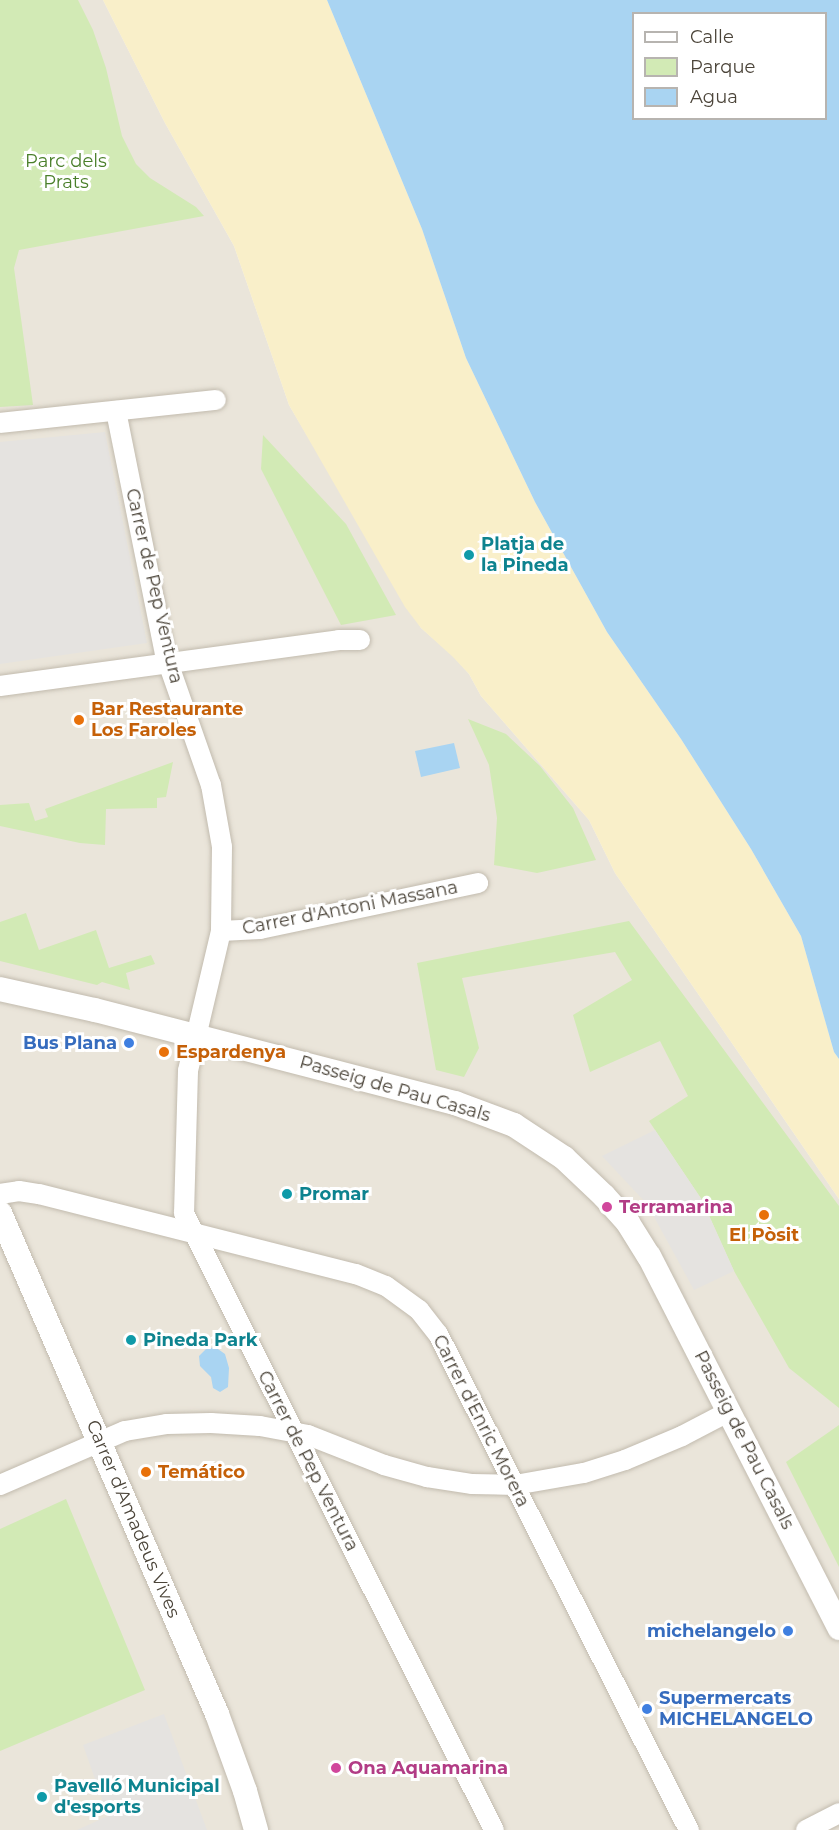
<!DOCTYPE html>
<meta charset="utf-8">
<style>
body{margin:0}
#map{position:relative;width:839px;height:1830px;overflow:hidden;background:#f6f3ec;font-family:Montserrat,sans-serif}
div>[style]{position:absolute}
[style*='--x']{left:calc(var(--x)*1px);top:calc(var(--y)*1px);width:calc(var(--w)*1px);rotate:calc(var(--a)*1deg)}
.residential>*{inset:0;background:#eae5da}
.green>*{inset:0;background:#d2eab5}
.sand>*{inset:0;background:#f9efc9}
.parking>*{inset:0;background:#e5e3e0}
.water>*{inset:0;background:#a9d4f2}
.roads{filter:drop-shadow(0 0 2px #c2bbae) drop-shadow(0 0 2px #c2bbae)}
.minor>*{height:20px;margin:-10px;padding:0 10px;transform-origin:10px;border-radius:10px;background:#fff}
.tertiary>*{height:24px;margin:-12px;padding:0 12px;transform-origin:12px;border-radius:12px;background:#fff}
.dots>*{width:16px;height:16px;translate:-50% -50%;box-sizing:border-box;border:3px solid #fff;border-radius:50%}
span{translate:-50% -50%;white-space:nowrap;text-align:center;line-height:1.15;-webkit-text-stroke:6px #fff;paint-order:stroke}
.park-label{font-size:18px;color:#4a7f2a}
.culture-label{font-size:18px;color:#0d838f;font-weight:700}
.left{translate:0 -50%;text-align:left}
.street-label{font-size:18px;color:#4b4439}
.food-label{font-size:18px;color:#c56008;font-weight:700}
.shop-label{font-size:18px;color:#366cbe;font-weight:700}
.right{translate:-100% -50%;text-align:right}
.hotel-label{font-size:18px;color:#b23c85;font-weight:700}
.legend{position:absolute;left:632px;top:12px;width:195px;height:108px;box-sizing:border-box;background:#fff;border:2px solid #b7b4b0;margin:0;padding:8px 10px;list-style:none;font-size:18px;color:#4b4439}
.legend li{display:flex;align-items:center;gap:12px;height:30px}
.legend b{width:30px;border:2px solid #b7b4b0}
</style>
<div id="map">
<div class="residential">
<i style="clip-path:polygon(0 0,103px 0,165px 123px,234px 246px,289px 405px,421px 628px,453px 656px,469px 674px,481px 696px,589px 820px,615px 873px,839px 1199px,839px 1830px,0 1830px)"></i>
</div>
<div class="green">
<i style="clip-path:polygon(0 0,78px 0,93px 30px,106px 68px,122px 136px,136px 164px,150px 178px,196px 207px,204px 216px,19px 250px,14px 268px,33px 405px,0 407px)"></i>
<i style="clip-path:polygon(263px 435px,346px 524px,396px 615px,341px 625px,261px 469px)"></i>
<i style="clip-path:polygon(468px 719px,506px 734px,540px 766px,573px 808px,596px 860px,537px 873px,494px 865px,497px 818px,489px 765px)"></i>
<i style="clip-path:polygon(173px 762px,166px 797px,157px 798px,157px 808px,106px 809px,105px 845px,80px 843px,0 826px,0 805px,29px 803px,35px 821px,48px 817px,45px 809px)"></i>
<i style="clip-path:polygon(26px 913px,39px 950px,96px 930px,109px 968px,151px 955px,155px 964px,126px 973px,130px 990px,102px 982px,97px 985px,0 961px,0 922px)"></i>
<i style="clip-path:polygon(629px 921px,839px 1206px,839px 1408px,789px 1368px,734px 1271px,702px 1200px,649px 1121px,688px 1096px,660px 1041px,590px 1072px,573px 1015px,632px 980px,615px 952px,462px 978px,479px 1048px,464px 1077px,436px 1070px,417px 963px)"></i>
<i style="clip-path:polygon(839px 1425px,839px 1567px,786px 1462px)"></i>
<i style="clip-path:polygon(66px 1499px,145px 1690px,0 1751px,0 1529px)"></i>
</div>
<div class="sand">
<i style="clip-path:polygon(103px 0,327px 0,422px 229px,466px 358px,535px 502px,607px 632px,681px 739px,751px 849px,801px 936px,834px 1052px,839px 1059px,839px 1199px,615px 873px,589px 820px,481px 696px,469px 674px,453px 657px,421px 628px,405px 607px,289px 405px,234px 246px,165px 123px)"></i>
</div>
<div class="parking">
<i style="clip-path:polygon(105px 432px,147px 643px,0 664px,0 442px)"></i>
<i style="clip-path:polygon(655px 1130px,702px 1200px,734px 1271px,694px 1290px,647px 1204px,602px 1156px)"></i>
<i style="clip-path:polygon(164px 1714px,207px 1830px,77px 1830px,108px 1816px,83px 1745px)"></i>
</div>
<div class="water">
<i style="clip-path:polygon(evenodd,327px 0,839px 0,839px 1059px,834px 1052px,801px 936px,751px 849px,681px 739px,607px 632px,535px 502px,466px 358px,422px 229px,327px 0,634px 14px,826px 14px,826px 118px,634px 118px,634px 14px)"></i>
<i style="clip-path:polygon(454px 743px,460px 768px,421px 777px,415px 751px)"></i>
<i style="clip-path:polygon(215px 1347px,225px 1354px,229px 1368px,228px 1387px,220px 1392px,213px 1388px,211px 1377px,200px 1366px,199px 1356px,206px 1349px)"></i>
</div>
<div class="roads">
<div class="minor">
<i style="--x:116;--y:411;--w:248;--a:78.6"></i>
<i style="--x:165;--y:654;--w:139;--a:70.7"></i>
<i style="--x:211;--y:785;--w:63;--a:79.9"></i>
<i style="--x:222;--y:847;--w:84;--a:90.7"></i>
<i style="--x:221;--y:931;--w:144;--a:103.3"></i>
<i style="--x:188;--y:1071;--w:142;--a:91.6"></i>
<i style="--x:184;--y:1213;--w:690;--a:63.32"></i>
<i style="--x:0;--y:423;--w:217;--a:-6.1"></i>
<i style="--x:0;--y:686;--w:342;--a:-7.7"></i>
<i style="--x:339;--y:640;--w:21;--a:0"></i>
<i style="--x:221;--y:931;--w:39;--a:-3"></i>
<i style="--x:260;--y:929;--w:223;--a:-11.9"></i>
<i style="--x:0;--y:1194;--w:19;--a:-9"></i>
<i style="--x:19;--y:1191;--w:20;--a:9"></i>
<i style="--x:39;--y:1194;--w:327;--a:14.2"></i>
<i style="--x:356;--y:1274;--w:32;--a:22"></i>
<i style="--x:386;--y:1286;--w:41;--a:36"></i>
<i style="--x:419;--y:1310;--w:31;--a:52"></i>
<i style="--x:438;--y:1334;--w:556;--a:63.16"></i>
<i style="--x:0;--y:1485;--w:136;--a:-23.4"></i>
<i style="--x:125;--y:1431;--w:43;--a:-9.5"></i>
<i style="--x:167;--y:1424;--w:44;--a:-1.3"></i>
<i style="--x:211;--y:1423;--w:49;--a:3.5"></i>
<i style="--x:260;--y:1426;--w:49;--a:10.6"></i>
<i style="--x:308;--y:1435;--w:82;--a:21.5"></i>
<i style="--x:384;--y:1465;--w:45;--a:15.6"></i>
<i style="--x:427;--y:1477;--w:46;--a:8.8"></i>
<i style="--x:472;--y:1484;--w:43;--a:1.3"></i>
<i style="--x:515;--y:1485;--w:70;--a:-9.9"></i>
<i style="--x:584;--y:1473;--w:43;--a:-17.6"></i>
<i style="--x:625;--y:1460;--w:62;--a:-22.8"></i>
<i style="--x:682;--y:1436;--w:54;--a:-27.5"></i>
<i style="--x:806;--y:1830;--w:37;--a:-27"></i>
</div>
<div class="tertiary">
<i style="--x:0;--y:989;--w:97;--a:12.5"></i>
<i style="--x:95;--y:1010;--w:372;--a:14.5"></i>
<i style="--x:455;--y:1103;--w:63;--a:20.4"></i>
<i style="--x:514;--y:1125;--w:60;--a:33.4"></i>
<i style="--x:564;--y:1158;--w:55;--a:43.5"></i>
<i style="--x:604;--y:1196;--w:36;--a:48"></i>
<i style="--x:628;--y:1223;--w:39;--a:58"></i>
<i style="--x:649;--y:1256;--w:418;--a:62.9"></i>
<i style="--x:0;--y:1213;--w:546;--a:66.58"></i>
<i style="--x:217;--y:1714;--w:82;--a:70"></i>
<i style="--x:245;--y:1791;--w:41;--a:74.2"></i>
</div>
</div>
<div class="dots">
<i style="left:469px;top:555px;background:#0f9aa8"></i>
<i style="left:79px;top:720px;background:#e8710a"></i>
<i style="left:129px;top:1043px;background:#3f7fe0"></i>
<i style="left:164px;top:1052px;background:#e8710a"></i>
<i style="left:287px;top:1194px;background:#0f9aa8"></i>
<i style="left:607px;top:1207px;background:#d1479c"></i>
<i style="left:764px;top:1215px;background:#e8710a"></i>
<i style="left:131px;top:1340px;background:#0f9aa8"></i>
<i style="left:146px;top:1472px;background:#e8710a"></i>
<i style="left:788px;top:1631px;background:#3f7fe0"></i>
<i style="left:647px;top:1709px;background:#3f7fe0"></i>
<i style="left:336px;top:1768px;background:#d1479c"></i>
<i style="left:42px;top:1797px;background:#0f9aa8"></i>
</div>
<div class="park-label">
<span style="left:66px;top:172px">Parc dels<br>Prats</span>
</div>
<div class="culture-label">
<span class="left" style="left:481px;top:555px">Platja de<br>la Pineda</span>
<span class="left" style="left:299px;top:1194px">Promar</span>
<span class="left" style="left:143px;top:1340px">Pineda Park</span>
<span class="left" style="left:54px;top:1797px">Pavelló Municipal<br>d'esports</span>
</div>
<div class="street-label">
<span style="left:154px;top:586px;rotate:77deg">Carrer de Pep Ventura</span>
<span style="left:350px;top:908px;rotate:-11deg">Carrer d'Antoni Massana</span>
<span style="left:395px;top:1089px;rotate:16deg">Passeig de Pau Casals</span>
<span style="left:481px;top:1421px;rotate:63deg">Carrer d'Enric Morera</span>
<span style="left:744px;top:1440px;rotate:63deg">Passeig de Pau Casals</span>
<span style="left:308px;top:1461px;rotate:63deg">Carrer de Pep Ventura</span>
<span style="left:133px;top:1519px;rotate:67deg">Carrer d'Amadeus Vives</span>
</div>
<div class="food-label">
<span class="left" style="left:91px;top:720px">Bar Restaurante<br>Los Faroles</span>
<span class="left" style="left:176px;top:1052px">Espardenya</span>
<span style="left:764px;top:1235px">El Pòsit</span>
<span class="left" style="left:158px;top:1472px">Temático</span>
</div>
<div class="shop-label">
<span class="right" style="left:117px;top:1043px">Bus Plana</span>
<span class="right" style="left:776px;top:1631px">michelangelo</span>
<span class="left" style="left:659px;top:1709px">Supermercats<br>MICHELANGELO</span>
</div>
<div class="hotel-label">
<span class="left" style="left:619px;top:1207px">Terramarina</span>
<span class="left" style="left:348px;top:1768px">Ona Aquamarina</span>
</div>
<ul class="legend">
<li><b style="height:8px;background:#fff"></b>Calle</li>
<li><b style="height:16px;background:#d2eab5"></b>Parque</li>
<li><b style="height:16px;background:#a9d4f2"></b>Agua</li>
</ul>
</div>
